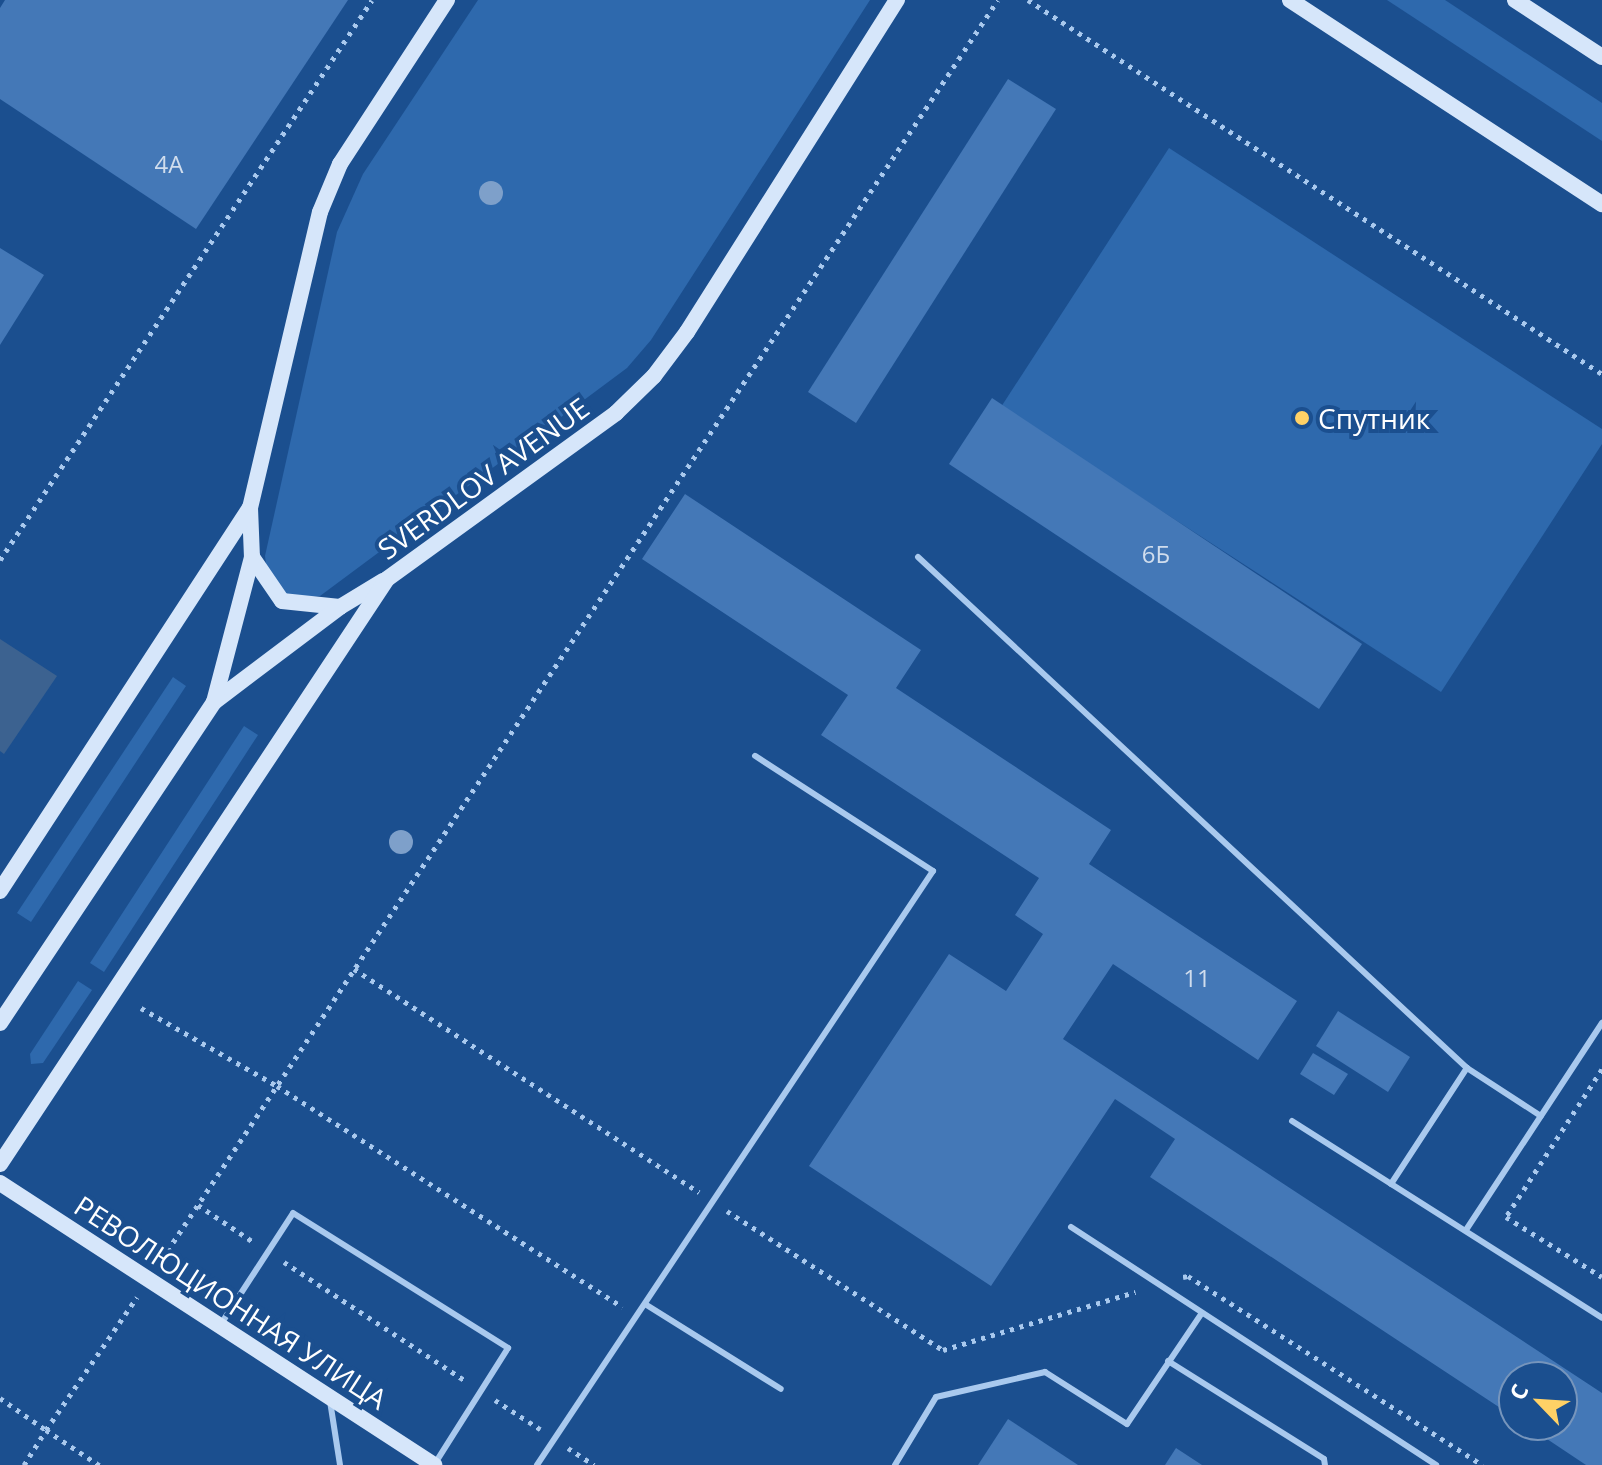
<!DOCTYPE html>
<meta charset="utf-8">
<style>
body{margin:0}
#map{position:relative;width:1602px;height:1465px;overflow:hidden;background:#1b4f8f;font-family:"Open Sans",sans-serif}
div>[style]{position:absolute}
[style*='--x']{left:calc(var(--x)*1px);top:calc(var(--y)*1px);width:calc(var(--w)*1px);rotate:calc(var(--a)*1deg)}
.green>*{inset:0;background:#2e69ad}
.water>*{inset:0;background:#3c6290}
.building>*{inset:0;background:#4478b7}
.path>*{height:5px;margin-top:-2.5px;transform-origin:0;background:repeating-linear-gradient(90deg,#a9c9ee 0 4px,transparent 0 10px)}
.service>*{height:6px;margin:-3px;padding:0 3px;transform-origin:3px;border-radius:3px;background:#a9c9ee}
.secondary>*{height:16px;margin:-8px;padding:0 8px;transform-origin:8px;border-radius:8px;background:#d6e6fa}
.trees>*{width:24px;height:24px;margin:-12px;border-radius:50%;background:#7ea0ca}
.dots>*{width:22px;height:22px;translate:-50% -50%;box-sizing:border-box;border:4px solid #1b4f8f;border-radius:50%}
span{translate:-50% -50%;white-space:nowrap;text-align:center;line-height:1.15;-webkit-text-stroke:8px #1b4f8f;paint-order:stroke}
.number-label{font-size:24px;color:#d0dded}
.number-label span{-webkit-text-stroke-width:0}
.poi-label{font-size:28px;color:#fff}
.left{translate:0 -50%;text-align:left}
.street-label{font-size:28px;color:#fff}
.north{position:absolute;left:1498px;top:1361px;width:80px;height:80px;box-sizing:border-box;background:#1b4f8f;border:2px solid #7695bc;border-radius:50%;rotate:295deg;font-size:22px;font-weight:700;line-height:32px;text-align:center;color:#fff}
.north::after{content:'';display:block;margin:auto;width:28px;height:36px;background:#ffd166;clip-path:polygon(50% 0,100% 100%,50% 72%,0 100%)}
</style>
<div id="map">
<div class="green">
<i style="clip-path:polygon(478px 0,870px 0,651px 340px,627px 368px,320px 596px,290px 599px,267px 572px,265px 556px,337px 232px,363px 174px)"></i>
<i style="clip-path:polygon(1387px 0,1445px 0,1602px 103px,1602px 141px)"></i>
<i style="clip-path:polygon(1169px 148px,1602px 429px,1602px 444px,1441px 692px,1001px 407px)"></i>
<i style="clip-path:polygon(173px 677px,186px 686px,31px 922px,17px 913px)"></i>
<i style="clip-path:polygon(244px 726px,258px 735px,104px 972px,90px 963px)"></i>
<i style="clip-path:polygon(78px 981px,92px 990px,43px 1063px,31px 1064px,30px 1054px)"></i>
</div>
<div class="water">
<i style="clip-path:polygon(0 639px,57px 676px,4px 754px,0 751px)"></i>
</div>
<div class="building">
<i style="clip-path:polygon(5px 0,348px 0,196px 229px,0 99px,0 8px)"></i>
<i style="clip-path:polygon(1008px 79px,1056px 109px,856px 423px,808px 392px)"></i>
<i style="clip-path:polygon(0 248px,44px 275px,0 345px)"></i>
<i style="clip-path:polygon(992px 398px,1362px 644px,1319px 709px,949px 464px)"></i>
<i style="clip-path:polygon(685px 494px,921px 650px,896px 688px,1111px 830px,1089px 864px,1297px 1001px,1258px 1060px,1113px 964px,1063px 1039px,1602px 1393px,1602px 1465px,1586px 1465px,1526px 1425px,1562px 1425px,1562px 1377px,1514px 1377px,1514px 1417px,1150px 1177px,1175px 1139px,1115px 1099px,991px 1286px,809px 1166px,949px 954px,1006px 991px,1043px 934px,1015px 915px,1039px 878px,821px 735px,848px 695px,642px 559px)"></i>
<i style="clip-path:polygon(1338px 1011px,1410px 1057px,1388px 1092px,1316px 1046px)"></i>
<i style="clip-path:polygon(1313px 1053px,1348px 1074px,1334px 1095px,1300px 1074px)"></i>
<i style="clip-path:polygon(1008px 1419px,1078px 1465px,978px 1465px)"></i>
<i style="clip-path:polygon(1176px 1448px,1202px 1465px,1165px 1465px)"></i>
</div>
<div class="path">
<i style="--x:1028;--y:0;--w:685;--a:33.09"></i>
<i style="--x:0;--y:560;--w:672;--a:-56.4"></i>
<i style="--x:354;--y:969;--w:411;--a:32.9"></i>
<i style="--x:141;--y:1008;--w:157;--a:29.8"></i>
<i style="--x:277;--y:1086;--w:410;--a:32.6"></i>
<i style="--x:1602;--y:1069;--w:176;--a:123"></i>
<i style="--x:1506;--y:1217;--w:113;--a:32"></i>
<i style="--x:198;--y:1205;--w:65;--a:33.7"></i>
<i style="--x:727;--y:1211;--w:257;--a:32.8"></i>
<i style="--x:943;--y:1350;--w:201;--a:-16.8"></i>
<i style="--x:162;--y:1259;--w:1511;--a:-56.42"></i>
<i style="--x:284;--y:1262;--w:217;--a:33.2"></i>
<i style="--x:1183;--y:1277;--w:5;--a:-11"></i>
<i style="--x:1188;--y:1276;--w:350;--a:32.7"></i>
<i style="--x:0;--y:1398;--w:56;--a:34.8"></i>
<i style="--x:46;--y:1430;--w:161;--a:-55.6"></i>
<i style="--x:495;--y:1400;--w:54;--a:32.8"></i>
<i style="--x:568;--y:1448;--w:31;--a:33"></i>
<i style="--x:24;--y:1465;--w:41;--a:-57.8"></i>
<i style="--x:46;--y:1430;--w:64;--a:33.4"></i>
</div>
<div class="service">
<i style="--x:918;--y:557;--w:750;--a:42.95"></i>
<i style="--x:1467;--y:1068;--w:88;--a:33"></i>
<i style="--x:1292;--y:1121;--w:367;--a:32.4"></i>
<i style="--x:1391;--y:1184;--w:139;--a:-56.8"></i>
<i style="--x:1071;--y:1227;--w:436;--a:33.1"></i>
<i style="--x:1466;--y:1230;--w:248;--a:-56.7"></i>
<i style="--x:645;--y:1304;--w:160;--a:32"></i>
<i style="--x:221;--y:1324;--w:132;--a:-57"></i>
<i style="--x:293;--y:1213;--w:254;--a:32.1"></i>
<i style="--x:508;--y:1348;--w:138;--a:122.3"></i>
<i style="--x:1168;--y:1361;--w:184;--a:32.1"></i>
<i style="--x:1324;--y:1459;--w:6;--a:81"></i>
<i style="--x:330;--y:1401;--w:65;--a:81.1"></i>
<i style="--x:537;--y:1465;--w:714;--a:-56.31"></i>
<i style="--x:933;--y:871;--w:212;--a:-147.1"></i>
<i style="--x:895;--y:1465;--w:79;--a:-58.9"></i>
<i style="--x:936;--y:1397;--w:112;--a:-12.9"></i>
<i style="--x:1045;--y:1372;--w:97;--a:32.4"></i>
<i style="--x:1127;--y:1424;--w:134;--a:-56"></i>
</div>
<div class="secondary">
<i style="--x:1290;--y:0;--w:373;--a:33.2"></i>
<i style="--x:1515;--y:0;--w:104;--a:33.2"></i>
<i style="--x:250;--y:508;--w:49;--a:87.7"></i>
<i style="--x:252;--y:557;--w:53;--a:55.7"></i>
<i style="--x:282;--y:601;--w:58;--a:5.9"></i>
<i style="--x:340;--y:607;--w:50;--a:-31.2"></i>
<i style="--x:214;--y:702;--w:158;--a:-37"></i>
<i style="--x:0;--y:891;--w:457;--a:-56.9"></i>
<i style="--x:250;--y:508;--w:304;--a:-76.7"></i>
<i style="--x:320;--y:212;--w:52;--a:-67.4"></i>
<i style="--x:340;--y:164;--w:196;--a:-56.9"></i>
<i style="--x:0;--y:1023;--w:386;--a:-56.3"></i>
<i style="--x:214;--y:702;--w:150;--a:-75.3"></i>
<i style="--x:0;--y:1164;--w:701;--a:-56.51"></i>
<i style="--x:387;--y:579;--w:283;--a:-35.9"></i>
<i style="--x:616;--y:413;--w:53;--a:-44.2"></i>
<i style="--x:654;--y:376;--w:55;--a:-53.1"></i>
<i style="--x:687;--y:332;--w:393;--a:-57.7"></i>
<i style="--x:0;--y:1183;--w:518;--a:33.01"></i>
</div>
<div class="trees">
<i style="left:491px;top:193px"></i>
<i style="left:401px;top:842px"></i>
</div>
<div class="dots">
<i style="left:1302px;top:418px;background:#ffd166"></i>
</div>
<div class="number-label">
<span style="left:169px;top:164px">4А</span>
<span style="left:1156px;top:554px">6Б</span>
<span style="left:1197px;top:978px">11</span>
</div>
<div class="poi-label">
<span class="left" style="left:1318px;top:418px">Спутник</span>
</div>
<div class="street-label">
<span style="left:483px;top:478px;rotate:-36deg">SVERDLOV AVENUE</span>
<span style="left:231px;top:1302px;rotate:33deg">РЕВОЛЮЦИОННАЯ УЛИЦА</span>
</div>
<div class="north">С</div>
</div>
